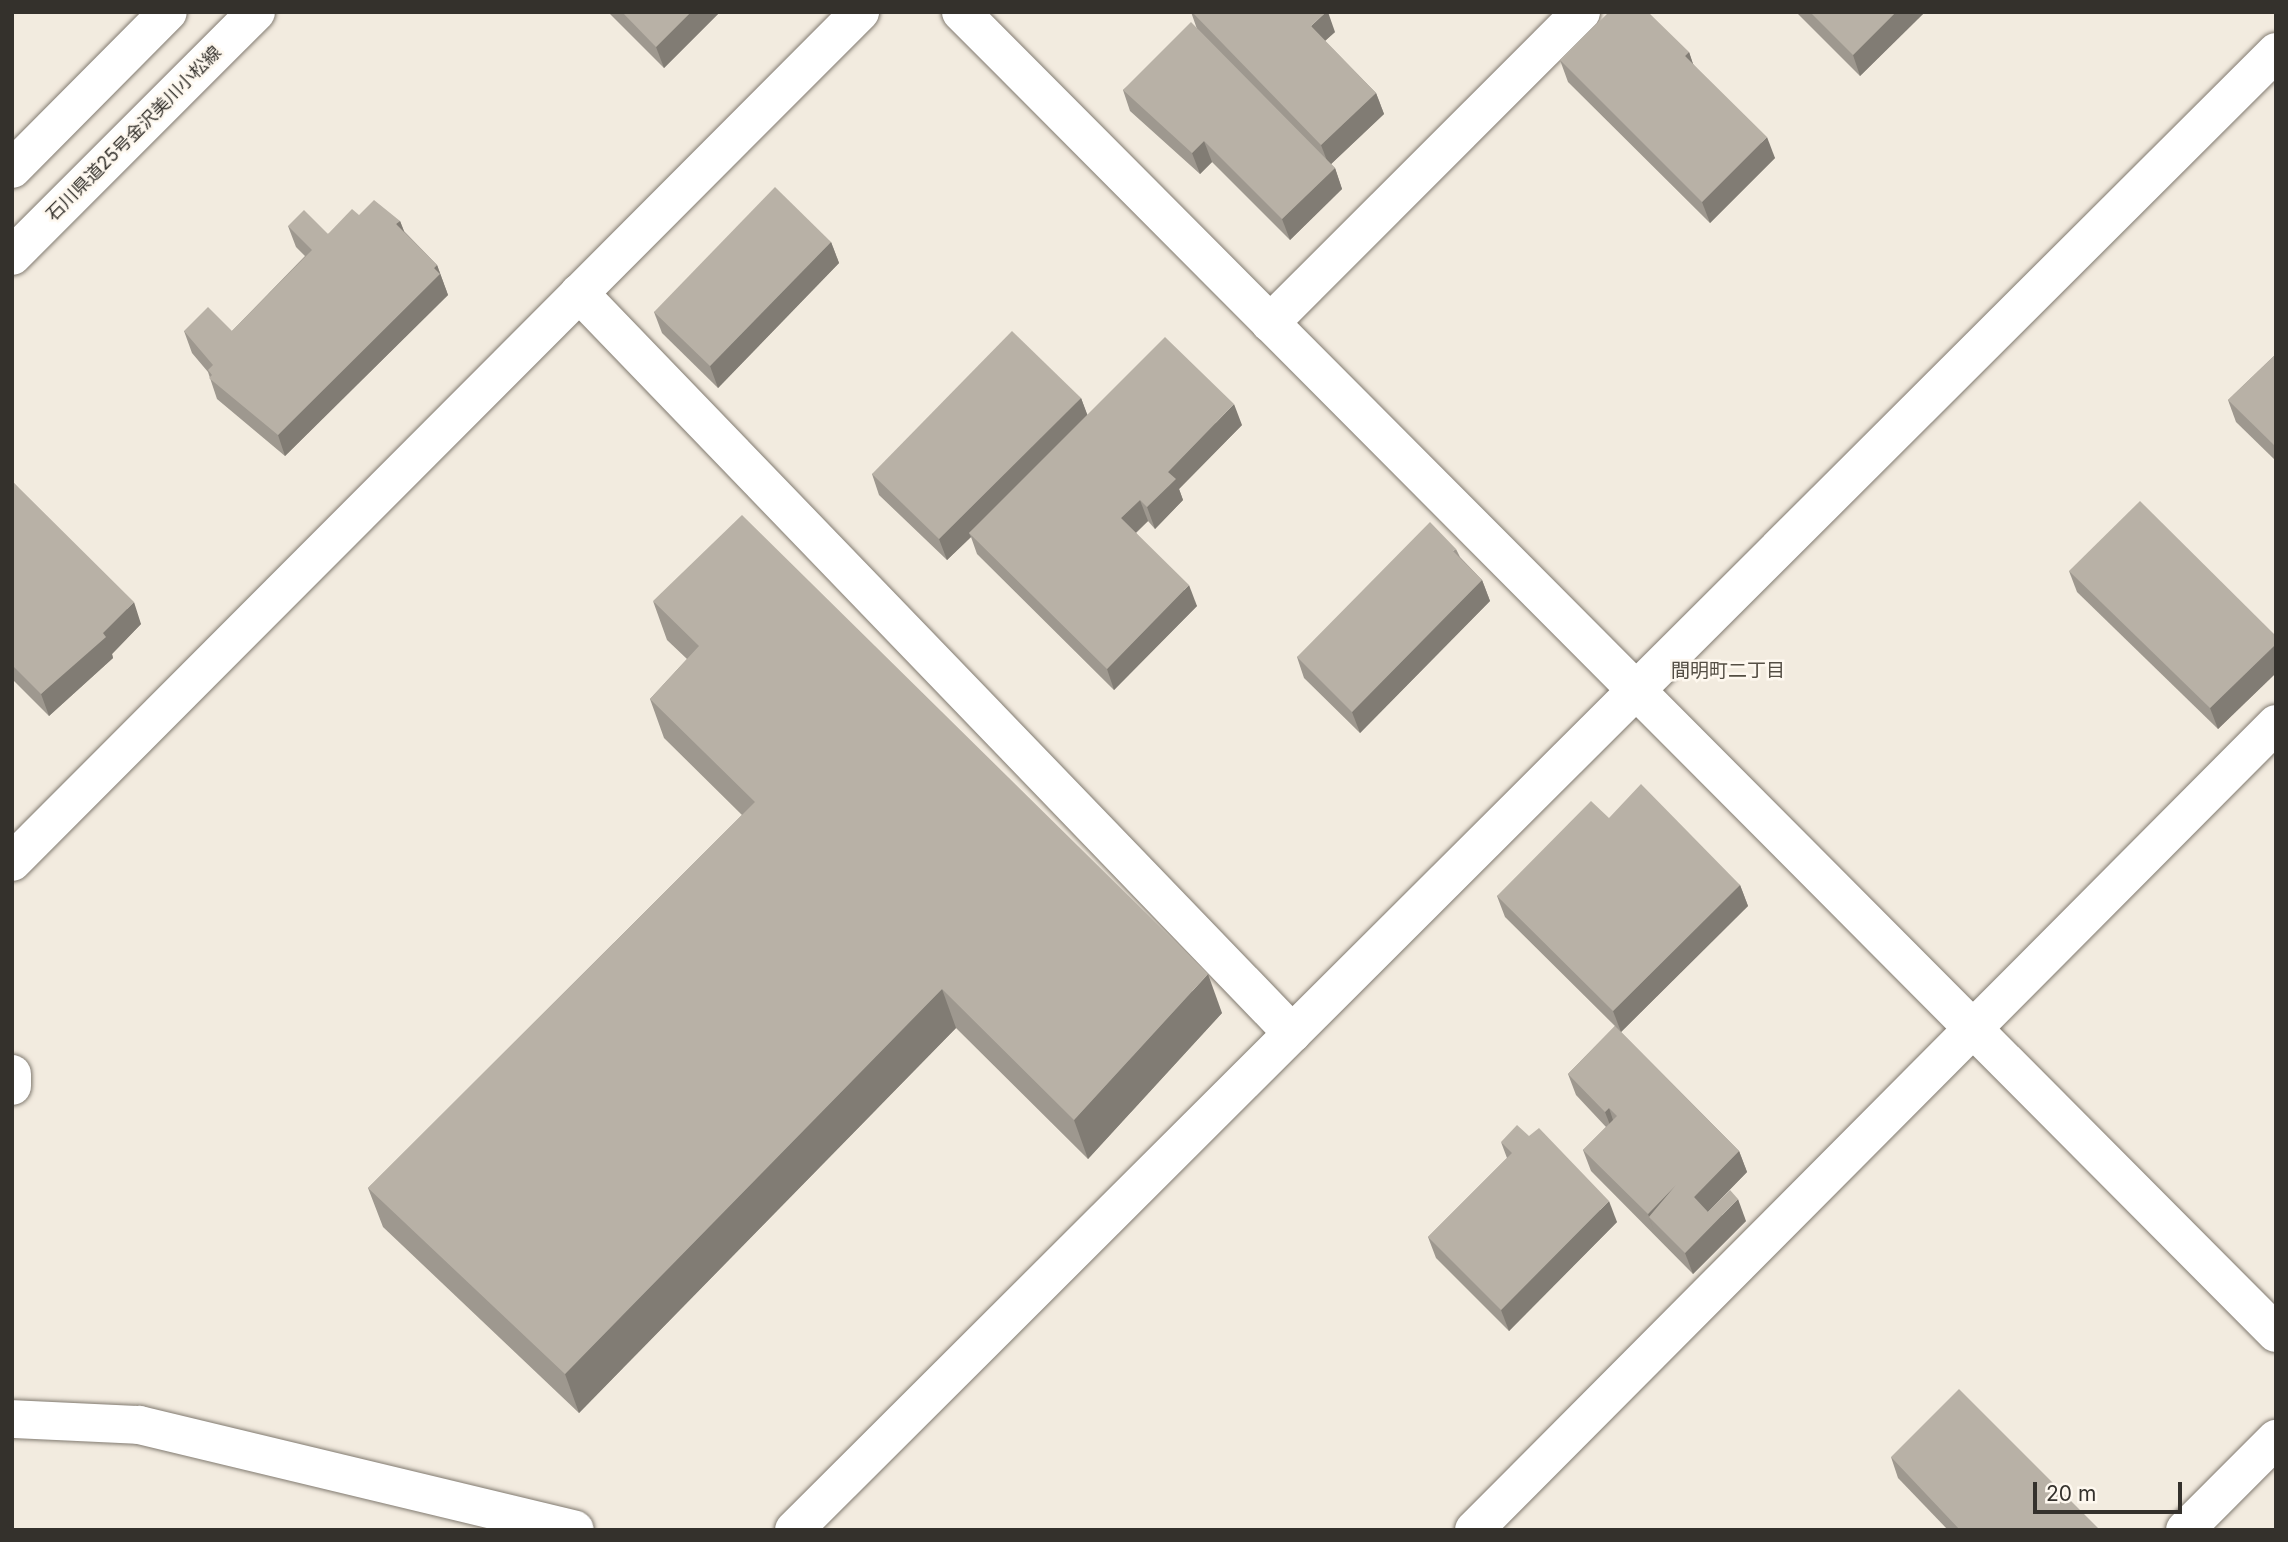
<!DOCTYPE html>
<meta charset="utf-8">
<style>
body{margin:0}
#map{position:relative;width:2288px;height:1542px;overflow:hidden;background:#f2ebdf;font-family:Inter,"Noto Sans JP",sans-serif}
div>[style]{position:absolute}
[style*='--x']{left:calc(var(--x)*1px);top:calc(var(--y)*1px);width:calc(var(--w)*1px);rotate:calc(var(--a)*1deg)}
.roads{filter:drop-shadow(0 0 2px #817a70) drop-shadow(0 0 2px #817a70)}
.minor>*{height:38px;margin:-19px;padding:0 19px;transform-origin:19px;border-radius:19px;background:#fff}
.tertiary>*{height:38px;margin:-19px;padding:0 19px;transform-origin:19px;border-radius:19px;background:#fff}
.primary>*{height:38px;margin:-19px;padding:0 19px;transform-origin:19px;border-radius:19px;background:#fff}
.wall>*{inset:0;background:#9e988f}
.shaded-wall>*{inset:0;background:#817c74}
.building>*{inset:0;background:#b8b1a6}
span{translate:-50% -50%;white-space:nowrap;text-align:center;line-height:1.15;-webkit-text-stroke:5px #fef8ef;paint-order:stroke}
.street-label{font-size:18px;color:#34312c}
.neighbourhood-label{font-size:19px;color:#544e44}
.frame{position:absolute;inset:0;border:14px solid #34312c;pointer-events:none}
.scale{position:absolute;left:2033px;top:1482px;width:149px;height:32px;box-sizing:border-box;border:4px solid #34312c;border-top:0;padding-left:9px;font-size:21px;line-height:24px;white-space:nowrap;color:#34312c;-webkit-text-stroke:5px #fef8ef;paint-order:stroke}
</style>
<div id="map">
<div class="roads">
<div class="minor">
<i style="--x:961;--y:12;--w:1864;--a:45.13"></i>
<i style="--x:579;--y:293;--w:1028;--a:46.06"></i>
<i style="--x:1270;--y:323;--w:440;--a:-45"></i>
<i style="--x:12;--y:862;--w:1201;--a:-45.07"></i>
<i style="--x:12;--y:1419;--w:127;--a:2.7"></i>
<i style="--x:139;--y:1425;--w:448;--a:13.5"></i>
<i style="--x:794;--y:1530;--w:2093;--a:-44.92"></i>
<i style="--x:1474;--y:1530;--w:1137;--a:-45.14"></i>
<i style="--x:2185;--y:1530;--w:129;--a:-45"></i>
</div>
<div class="tertiary">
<i style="--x:12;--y:1074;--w:12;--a:90"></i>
</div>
<div class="primary">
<i style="--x:12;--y:169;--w:221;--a:-45.2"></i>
<i style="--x:12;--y:256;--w:345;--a:-45"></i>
</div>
</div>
<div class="wall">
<i style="clip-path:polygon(608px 12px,720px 12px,664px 68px)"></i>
<i style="clip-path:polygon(1191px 12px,1335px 32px,1325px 41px,1376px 93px,1384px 114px,1331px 164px,1335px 168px,1342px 189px,1290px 240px,1212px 162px,1200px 174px,1130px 111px,1123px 90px,1197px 29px)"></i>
<i style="clip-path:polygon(1796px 12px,1925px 12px,1860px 76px)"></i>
<i style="clip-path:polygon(1689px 52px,1693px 64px,1775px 158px,1710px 223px,1568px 82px,1560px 60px)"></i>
<i style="clip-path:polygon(359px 215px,400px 221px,404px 231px,437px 265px,448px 295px,285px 456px,217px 399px,208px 372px,192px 353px,184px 331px,232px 331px,305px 256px,296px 247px,288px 226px,328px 234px)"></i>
<i style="clip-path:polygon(831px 242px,839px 263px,718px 388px,662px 333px,654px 312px)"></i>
<i style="clip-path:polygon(2276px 354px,2276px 461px,2236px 422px,2228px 400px)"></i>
<i style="clip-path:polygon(1081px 398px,1087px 415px,1242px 425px,1179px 489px,1183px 500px,1155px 529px,1148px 521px,1136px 533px,1197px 606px,1114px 690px,977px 554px,971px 537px,947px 560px,879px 495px,872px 474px)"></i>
<i style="clip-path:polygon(12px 481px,141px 624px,112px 654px,113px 658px,49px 716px,12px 679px)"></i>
<i style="clip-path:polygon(1456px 549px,1460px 557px,1482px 580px,1490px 601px,1360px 733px,1304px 678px,1297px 657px)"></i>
<i style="clip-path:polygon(2069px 571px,2276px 636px,2276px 673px,2218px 729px,2077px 592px)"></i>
<i style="clip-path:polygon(653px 601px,1222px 1013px,1088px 1159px,956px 1028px,579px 1413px,383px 1227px,368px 1188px,742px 815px,664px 738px,650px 699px,687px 659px,667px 640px)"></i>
<i style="clip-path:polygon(1609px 818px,1740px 885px,1748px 906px,1621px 1032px,1739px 1151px,1747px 1172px,1708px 1212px,1746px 1221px,1693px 1274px,1591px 1171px,1583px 1150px,1606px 1127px,1576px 1095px,1568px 1074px,1615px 1026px,1505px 917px,1497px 896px)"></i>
<i style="clip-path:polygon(1501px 1142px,1617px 1222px,1509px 1331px,1436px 1258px,1428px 1237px,1507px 1158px)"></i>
<i style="clip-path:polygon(1891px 1457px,2100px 1530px,1948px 1530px,1898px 1478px)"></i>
</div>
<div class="shaded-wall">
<i style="clip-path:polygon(691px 12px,720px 12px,664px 68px,656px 47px)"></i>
<i style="clip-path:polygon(1326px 12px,1328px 12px,1335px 32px,1318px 47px,1311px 26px)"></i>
<i style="clip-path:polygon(1896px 12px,1925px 12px,1860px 76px,1853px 55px)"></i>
<i style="clip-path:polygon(1689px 52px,1696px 73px,1685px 56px)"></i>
<i style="clip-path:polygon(1376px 93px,1384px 114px,1329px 166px,1321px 145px)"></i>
<i style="clip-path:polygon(1767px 137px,1775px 158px,1710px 223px,1702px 202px)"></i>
<i style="clip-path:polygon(1204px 141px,1212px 162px,1200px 174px,1192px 153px)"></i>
<i style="clip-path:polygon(1335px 168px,1342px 189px,1290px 240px,1282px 219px)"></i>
<i style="clip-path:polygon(400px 221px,408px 242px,396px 224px)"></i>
<i style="clip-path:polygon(831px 242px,839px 263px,718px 388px,710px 366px)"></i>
<i style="clip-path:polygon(437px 265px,448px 295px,285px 456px,278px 435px)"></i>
<i style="clip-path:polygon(1081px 398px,1089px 419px,969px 533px,971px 537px,947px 560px,939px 539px)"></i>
<i style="clip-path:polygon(1234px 404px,1242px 425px,1179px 489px,1183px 500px,1155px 529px,1147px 507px,1168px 472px)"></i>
<i style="clip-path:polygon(1140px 500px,1148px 521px,1129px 539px,1121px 518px)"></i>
<i style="clip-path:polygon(1482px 580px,1490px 601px,1360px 733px,1352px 712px)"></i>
<i style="clip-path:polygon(1189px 585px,1197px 606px,1114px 690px,1107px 669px)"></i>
<i style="clip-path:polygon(134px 602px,141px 624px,112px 654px,113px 658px,49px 716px,41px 694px)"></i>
<i style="clip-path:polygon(2276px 644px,2276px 673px,2218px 729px,2210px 708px)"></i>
<i style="clip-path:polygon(1740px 885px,1748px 906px,1621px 1032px,1613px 1011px)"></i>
<i style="clip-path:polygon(1208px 974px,1222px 1013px,1088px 1159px,1074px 1120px)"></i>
<i style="clip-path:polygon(942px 989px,956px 1028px,579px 1413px,565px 1374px)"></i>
<i style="clip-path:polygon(1609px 1108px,1616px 1129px,1613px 1133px,1605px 1112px)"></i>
<i style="clip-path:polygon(1739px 1151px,1747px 1172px,1702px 1218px,1694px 1197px)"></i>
<i style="clip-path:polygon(1676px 1185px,1649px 1217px,1656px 1236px,1648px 1214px)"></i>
<i style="clip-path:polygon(1738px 1199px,1746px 1221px,1693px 1274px,1685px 1253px)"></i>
<i style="clip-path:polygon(1609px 1201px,1617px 1222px,1509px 1331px,1501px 1310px)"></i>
</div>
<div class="building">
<i style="clip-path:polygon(622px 12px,691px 12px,656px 47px)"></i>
<i style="clip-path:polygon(1192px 12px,1326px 12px,1311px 26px,1376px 93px,1321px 145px)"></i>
<i style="clip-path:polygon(1609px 12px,1648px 12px,1689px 52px,1685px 56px,1767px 137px,1702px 202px,1560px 60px)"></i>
<i style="clip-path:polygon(1810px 12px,1896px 12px,1853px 55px)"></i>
<i style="clip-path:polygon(1191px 22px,1335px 168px,1282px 219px,1204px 141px,1192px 153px,1123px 90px)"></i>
<i style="clip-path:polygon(775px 187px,831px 242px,710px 366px,654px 312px)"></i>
<i style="clip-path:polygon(374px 200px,400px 221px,396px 224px,437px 265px,434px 268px,440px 274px,278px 435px,209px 378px,212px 375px,208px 370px,213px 365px,184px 331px,208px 307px,232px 331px,312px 250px,288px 226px,304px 210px,328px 234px,352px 209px,359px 215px)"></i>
<i style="clip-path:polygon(1012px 331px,1081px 398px,939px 539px,872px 474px)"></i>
<i style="clip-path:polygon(1165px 337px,1234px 404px,1168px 472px,1176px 479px,1147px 507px,1140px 500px,1121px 518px,1189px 585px,1107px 669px,969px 533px)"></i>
<i style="clip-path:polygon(2276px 354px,2276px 447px,2228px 400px)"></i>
<i style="clip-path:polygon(12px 481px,134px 602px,103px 633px,106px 637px,41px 694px,12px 665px)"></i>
<i style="clip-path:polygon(2140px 501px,2276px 636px,2276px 644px,2210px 708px,2069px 571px)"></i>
<i style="clip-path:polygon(742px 515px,1208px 974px,1074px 1120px,942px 989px,565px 1374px,368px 1188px,755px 802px,650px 699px,699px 646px,653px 601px)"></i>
<i style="clip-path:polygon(1430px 522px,1456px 549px,1453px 551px,1482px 580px,1352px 712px,1297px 657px)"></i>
<i style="clip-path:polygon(1641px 784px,1740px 885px,1613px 1011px,1497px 896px,1591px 801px,1609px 818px)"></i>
<i style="clip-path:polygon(1615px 1026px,1739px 1151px,1694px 1197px,1708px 1212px,1730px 1190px,1738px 1199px,1685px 1253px,1649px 1217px,1676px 1185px,1648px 1214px,1583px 1150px,1617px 1116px,1609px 1108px,1605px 1112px,1568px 1074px)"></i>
<i style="clip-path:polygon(1517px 1125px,1529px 1136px,1539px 1128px,1609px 1201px,1501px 1310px,1428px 1237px,1512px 1153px,1501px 1142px)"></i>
<i style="clip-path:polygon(1959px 1389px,2100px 1530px,2035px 1530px,2033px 1528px,2030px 1530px,1960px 1530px,1891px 1457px)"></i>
</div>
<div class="street-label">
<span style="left:134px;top:134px;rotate:-45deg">石川県道25号金沢美川小松線</span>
</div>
<div class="neighbourhood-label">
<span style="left:1728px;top:671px">間明町二丁目</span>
</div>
<div class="frame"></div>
<div class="scale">20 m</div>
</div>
